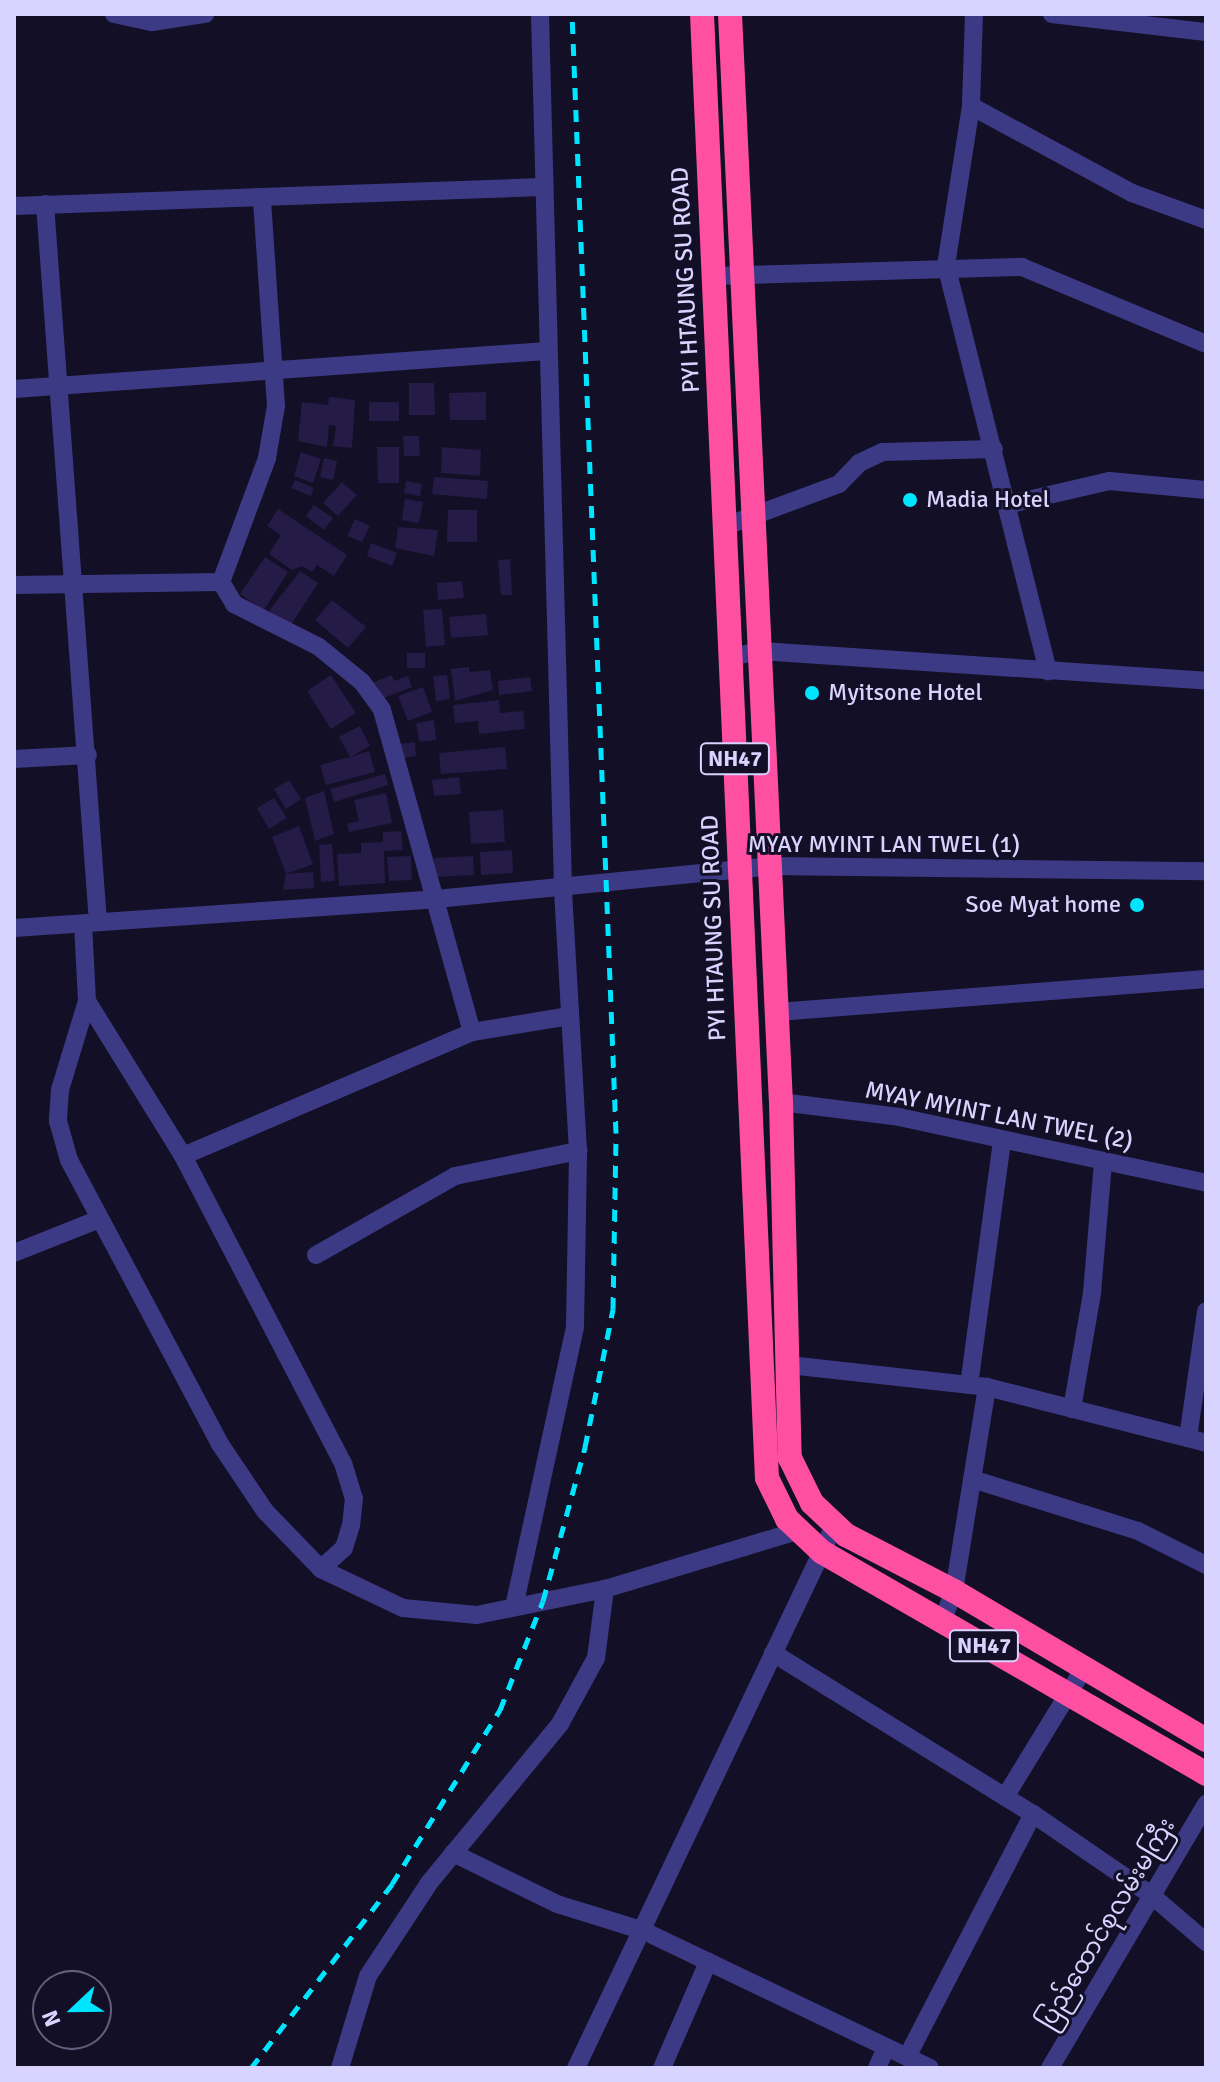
<!DOCTYPE html>
<meta charset="utf-8">
<style>
body{margin:0}
#map{position:relative;width:1220px;height:2082px;overflow:hidden;background:#130f26;font-family:Signika,"Noto Sans Myanmar",sans-serif}
div>[style]{position:absolute}
[style*='--x']{left:calc(var(--x)*1px);top:calc(var(--y)*1px);width:calc(var(--w)*1px);rotate:calc(var(--a)*1deg)}
.building>*{inset:0;background:#241b47}
.street>*{height:18px;margin:-9px;padding:0 9px;transform-origin:9px;border-radius:9px;background:#3d3a85}
.highway>*{height:24px;margin:-12px;padding:0 12px;transform-origin:12px;border-radius:12px;background:#ff4fa3}
.rail>*{height:5px;margin-top:-2.5px;transform-origin:0;background:repeating-linear-gradient(90deg,#00e5ff 0 12px,transparent 0 22px)}
.dots>*{width:22px;height:22px;translate:-50% -50%;box-sizing:border-box;border:4px solid #130f26;border-radius:50%}
span{translate:-50% -50%;white-space:nowrap;text-align:center;line-height:1.15;-webkit-text-stroke:6px #130f26;paint-order:stroke}
.shield-label span{padding:2px 6px;background:#130f26;border:2px solid;border-radius:6px;-webkit-text-stroke-width:0}
.shield-label{font-size:22px;color:#d9d4ff;font-weight:700}
.street-label{font-size:24px;color:#d9d4ff}
.poi-label{font-size:24px;color:#d9d4ff}
.left{translate:0 -50%;text-align:left}
.right{translate:-100% -50%;text-align:right}
.frame{position:absolute;inset:0;border:16px solid #d9d4ff;pointer-events:none}
.north{position:absolute;left:32px;top:1970px;width:80px;height:80px;box-sizing:border-box;background:#130f26;border:2px solid #625e7d;border-radius:50%;rotate:248deg;font-size:22px;font-weight:700;line-height:32px;text-align:center;color:#d9d4ff}
.north::after{content:'';display:block;margin:auto;width:28px;height:36px;background:#00e5ff;clip-path:polygon(50% 0,100% 100%,50% 72%,0 100%)}
</style>
<div id="map">
<div class="building">
<i style="clip-path:polygon(409px 383px,434px 383px,435px 415px,409px 415px)"></i>
<i style="clip-path:polygon(486px 392px,486px 420px,450px 420px,449px 393px)"></i>
<i style="clip-path:polygon(329px 397px,355px 400px,352px 448px,333px 446px,336px 426px,329px 425px,327px 447px,298px 441px,302px 402px,328px 405px)"></i>
<i style="clip-path:polygon(369px 402px,399px 402px,399px 421px,369px 421px)"></i>
<i style="clip-path:polygon(403px 436px,419px 436px,420px 456px,404px 456px)"></i>
<i style="clip-path:polygon(377px 447px,399px 447px,399px 483px,378px 483px)"></i>
<i style="clip-path:polygon(442px 447px,481px 450px,480px 476px,441px 473px)"></i>
<i style="clip-path:polygon(301px 452px,321px 459px,313px 483px,294px 476px)"></i>
<i style="clip-path:polygon(324px 458px,337px 461px,333px 480px,320px 477px)"></i>
<i style="clip-path:polygon(434px 477px,488px 481px,487px 499px,432px 494px)"></i>
<i style="clip-path:polygon(295px 480px,314px 488px,311px 496px,291px 488px)"></i>
<i style="clip-path:polygon(406px 481px,422px 484px,420px 496px,404px 493px)"></i>
<i style="clip-path:polygon(342px 482px,357px 495px,338px 516px,323px 503px)"></i>
<i style="clip-path:polygon(405px 499px,423px 502px,419px 523px,402px 520px)"></i>
<i style="clip-path:polygon(314px 505px,333px 518px,324px 530px,306px 516px)"></i>
<i style="clip-path:polygon(278px 509px,347px 555px,334px 576px,317px 565px,312px 572px,302px 566px,292px 570px,269px 554px,281px 535px,267px 526px)"></i>
<i style="clip-path:polygon(448px 510px,477px 510px,477px 542px,447px 542px)"></i>
<i style="clip-path:polygon(355px 519px,370px 526px,362px 542px,347px 536px)"></i>
<i style="clip-path:polygon(398px 527px,438px 530px,434px 556px,395px 548px)"></i>
<i style="clip-path:polygon(371px 543px,397px 553px,392px 566px,367px 556px)"></i>
<i style="clip-path:polygon(265px 557px,288px 572px,264px 610px,240px 594px)"></i>
<i style="clip-path:polygon(510px 559px,512px 595px,501px 595px,498px 560px)"></i>
<i style="clip-path:polygon(300px 571px,318px 583px,291px 625px,269px 611px)"></i>
<i style="clip-path:polygon(462px 581px,464px 598px,438px 600px,437px 583px)"></i>
<i style="clip-path:polygon(332px 600px,366px 627px,348px 648px,315px 620px)"></i>
<i style="clip-path:polygon(442px 609px,445px 645px,426px 647px,423px 610px)"></i>
<i style="clip-path:polygon(486px 614px,488px 635px,451px 638px,449px 617px)"></i>
<i style="clip-path:polygon(407px 653px,425px 653px,425px 668px,407px 668px)"></i>
<i style="clip-path:polygon(469px 667px,469px 672px,490px 670px,493px 690px,455px 701px,451px 669px)"></i>
<i style="clip-path:polygon(331px 675px,356px 713px,331px 729px,307px 691px)"></i>
<i style="clip-path:polygon(392px 675px,394px 681px,408px 676px,412px 687px,381px 699px,374px 682px)"></i>
<i style="clip-path:polygon(447px 675px,450px 699px,436px 701px,433px 676px)"></i>
<i style="clip-path:polygon(530px 677px,532px 691px,499px 695px,498px 681px)"></i>
<i style="clip-path:polygon(423px 687px,432px 712px,408px 721px,398px 696px)"></i>
<i style="clip-path:polygon(499px 700px,500px 713px,523px 711px,525px 729px,479px 734px,478px 721px,455px 723px,453px 705px)"></i>
<i style="clip-path:polygon(434px 720px,436px 740px,419px 742px,416px 723px)"></i>
<i style="clip-path:polygon(360px 726px,370px 746px,350px 757px,369px 751px,375px 772px,326px 785px,320px 765px,350px 757px,339px 737px)"></i>
<i style="clip-path:polygon(415px 742px,416px 756px,401px 758px,400px 744px)"></i>
<i style="clip-path:polygon(505px 747px,507px 769px,441px 774px,439px 753px)"></i>
<i style="clip-path:polygon(385px 774px,388px 785px,334px 802px,330px 789px)"></i>
<i style="clip-path:polygon(459px 777px,461px 794px,434px 796px,432px 780px)"></i>
<i style="clip-path:polygon(289px 780px,301px 799px,286px 809px,274px 789px)"></i>
<i style="clip-path:polygon(324px 791px,334px 834px,315px 841px,305px 798px)"></i>
<i style="clip-path:polygon(386px 793px,392px 823px,349px 832px,347px 824px,359px 821px,354px 800px)"></i>
<i style="clip-path:polygon(274px 798px,287px 818px,269px 829px,257px 808px)"></i>
<i style="clip-path:polygon(503px 810px,505px 842px,471px 844px,469px 812px)"></i>
<i style="clip-path:polygon(299px 826px,313px 864px,286px 874px,313px 872px,314px 888px,283px 890px,286px 874px,272px 837px)"></i>
<i style="clip-path:polygon(401px 831px,403px 850px,384px 851px,385px 883px,339px 886px,337px 854px,361px 853px,361px 843px,383px 842px,383px 832px)"></i>
<i style="clip-path:polygon(332px 844px,335px 881px,321px 882px,319px 845px)"></i>
<i style="clip-path:polygon(512px 850px,513px 873px,481px 875px,480px 852px)"></i>
<i style="clip-path:polygon(411px 856px,412px 880px,389px 881px,387px 857px)"></i>
<i style="clip-path:polygon(473px 856px,474px 875px,435px 877px,434px 858px)"></i>
</div>
<div class="street">
<i style="--x:114;--y:14;--w:39;--a:12"></i>
<i style="--x:152;--y:22;--w:54;--a:-8.6"></i>
<i style="--x:974;--y:14;--w:92;--a:91.9"></i>
<i style="--x:971;--y:106;--w:161;--a:98.9"></i>
<i style="--x:946;--y:265;--w:419;--a:75.9"></i>
<i style="--x:1052;--y:14;--w:155;--a:6.7"></i>
<i style="--x:971;--y:106;--w:183;--a:28.4"></i>
<i style="--x:1132;--y:193;--w:79;--a:20"></i>
<i style="--x:45;--y:204;--w:720;--a:85.78"></i>
<i style="--x:14;--y:206;--w:528;--a:-2.06"></i>
<i style="--x:713;--y:276;--w:309;--a:-1.7"></i>
<i style="--x:1022;--y:267;--w:199;--a:22.7"></i>
<i style="--x:14;--y:389;--w:533;--a:-4.09"></i>
<i style="--x:1006;--y:505;--w:106;--a:-13.1"></i>
<i style="--x:1109;--y:481;--w:97;--a:5.3"></i>
<i style="--x:726;--y:526;--w:121;--a:-20.4"></i>
<i style="--x:839;--y:484;--w:29;--a:-46"></i>
<i style="--x:859;--y:463;--w:26;--a:-25"></i>
<i style="--x:883;--y:452;--w:111;--a:-1.5"></i>
<i style="--x:221;--y:582;--w:132;--a:-69.6"></i>
<i style="--x:267;--y:458;--w:53;--a:-80.2"></i>
<i style="--x:276;--y:406;--w:206;--a:-93.9"></i>
<i style="--x:14;--y:585;--w:207;--a:-0.8"></i>
<i style="--x:221;--y:582;--w:26;--a:59"></i>
<i style="--x:234;--y:604;--w:95;--a:26.8"></i>
<i style="--x:319;--y:647;--w:55;--a:39.1"></i>
<i style="--x:362;--y:682;--w:34;--a:54"></i>
<i style="--x:382;--y:710;--w:334;--a:74.4"></i>
<i style="--x:731;--y:657;--w:30;--a:-12"></i>
<i style="--x:760;--y:651;--w:447;--a:3.8"></i>
<i style="--x:14;--y:759;--w:74;--a:-3.1"></i>
<i style="--x:83;--y:924;--w:77;--a:87"></i>
<i style="--x:87;--y:1001;--w:93;--a:106.9"></i>
<i style="--x:60;--y:1090;--w:31;--a:94"></i>
<i style="--x:58;--y:1121;--w:41;--a:74.2"></i>
<i style="--x:69;--y:1160;--w:322;--a:62"></i>
<i style="--x:220;--y:1444;--w:81;--a:56.1"></i>
<i style="--x:265;--y:1511;--w:81;--a:46"></i>
<i style="--x:321;--y:1569;--w:91;--a:25.4"></i>
<i style="--x:403;--y:1608;--w:74;--a:5.4"></i>
<i style="--x:477;--y:1615;--w:131;--a:-11.5"></i>
<i style="--x:605;--y:1589;--w:201;--a:-16.8"></i>
<i style="--x:14;--y:928;--w:423;--a:-3.9"></i>
<i style="--x:436;--y:899;--w:336;--a:-5.6"></i>
<i style="--x:770;--y:866;--w:436;--a:0.7"></i>
<i style="--x:87;--y:1001;--w:182;--a:58.2"></i>
<i style="--x:183;--y:1156;--w:346;--a:62.5"></i>
<i style="--x:343;--y:1463;--w:37;--a:73"></i>
<i style="--x:354;--y:1498;--w:27;--a:96"></i>
<i style="--x:351;--y:1525;--w:24;--a:107"></i>
<i style="--x:344;--y:1548;--w:31;--a:138"></i>
<i style="--x:777;--y:1012;--w:430;--a:-4.4"></i>
<i style="--x:781;--y:1102;--w:119;--a:7.2"></i>
<i style="--x:899;--y:1117;--w:314;--a:12.1"></i>
<i style="--x:183;--y:1156;--w:314;--a:-23.2"></i>
<i style="--x:472;--y:1032;--w:99;--a:-9.3"></i>
<i style="--x:14;--y:1253;--w:89;--a:-21.7"></i>
<i style="--x:316;--y:1255;--w:160;--a:-29.6"></i>
<i style="--x:455;--y:1176;--w:126;--a:-11.5"></i>
<i style="--x:789;--y:1365;--w:199;--a:6.3"></i>
<i style="--x:987;--y:1387;--w:226;--a:14.3"></i>
<i style="--x:969;--y:1385;--w:247;--a:-82.3"></i>
<i style="--x:1072;--y:1409;--w:118;--a:-80.2"></i>
<i style="--x:1092;--y:1293;--w:132;--a:-85.2"></i>
<i style="--x:1188;--y:1438;--w:128;--a:-81.9"></i>
<i style="--x:972;--y:1479;--w:174;--a:17.4"></i>
<i style="--x:1138;--y:1531;--w:76;--a:26.6"></i>
<i style="--x:514;--y:1607;--w:287;--a:-77.7"></i>
<i style="--x:575;--y:1327;--w:176;--a:-89"></i>
<i style="--x:578;--y:1151;--w:264;--a:-93.3"></i>
<i style="--x:563;--y:887;--w:873;--a:-91.51"></i>
<i style="--x:942;--y:1622;--w:33;--a:-69"></i>
<i style="--x:954;--y:1591;--w:207;--a:-80.8"></i>
<i style="--x:773;--y:1653;--w:306;--a:31.8"></i>
<i style="--x:1033;--y:1814;--w:142;--a:34.4"></i>
<i style="--x:1150;--y:1894;--w:74;--a:40.6"></i>
<i style="--x:1005;--y:1797;--w:151;--a:-58.5"></i>
<i style="--x:453;--y:1853;--w:116;--a:26.1"></i>
<i style="--x:557;--y:1904;--w:91;--a:17.2"></i>
<i style="--x:644;--y:1931;--w:317;--a:25.6"></i>
<i style="--x:907;--y:2057;--w:274;--a:-62.6"></i>
<i style="--x:340;--y:2068;--w:96;--a:-73.1"></i>
<i style="--x:368;--y:1976;--w:111;--a:-56.7"></i>
<i style="--x:429;--y:1883;--w:206;--a:-50.5"></i>
<i style="--x:560;--y:1724;--w:75;--a:-61.4"></i>
<i style="--x:596;--y:1658;--w:70;--a:-82.6"></i>
<i style="--x:576;--y:2068;--w:600;--a:-64.54"></i>
<i style="--x:662;--y:2068;--w:116;--a:-66.5"></i>
<i style="--x:877;--y:2068;--w:22;--a:-66"></i>
<i style="--x:1050;--y:2068;--w:307;--a:-59.4"></i>
</div>
<div class="highway">
<i style="--x:702;--y:14;--w:1465;--a:87.46"></i>
<i style="--x:767;--y:1478;--w:46;--a:64"></i>
<i style="--x:787;--y:1519;--w:48;--a:43.3"></i>
<i style="--x:822;--y:1552;--w:444;--a:30"></i>
<i style="--x:730;--y:14;--w:1089;--a:87.32"></i>
<i style="--x:781;--y:1102;--w:356;--a:88.6"></i>
<i style="--x:790;--y:1458;--w:50;--a:63.9"></i>
<i style="--x:812;--y:1503;--w:47;--a:43.3"></i>
<i style="--x:846;--y:1535;--w:122;--a:27.4"></i>
<i style="--x:954;--y:1591;--w:293;--a:30.6"></i>
</div>
<div class="rail">
<i style="--x:251;--y:2068;--w:232;--a:-52.5"></i>
<i style="--x:392;--y:1884;--w:205;--a:-58.2"></i>
<i style="--x:500;--y:1710;--w:117;--a:-68.5"></i>
<i style="--x:543;--y:1601;--w:160;--a:-74.7"></i>
<i style="--x:585;--y:1447;--w:141;--a:-78.5"></i>
<i style="--x:613;--y:1309;--w:176;--a:-89"></i>
<i style="--x:616;--y:1133;--w:1120;--a:-92.25"></i>
</div>
<div class="dots">
<i style="left:910px;top:500px;background:#00e5ff"></i>
<i style="left:812px;top:693px;background:#00e5ff"></i>
<i style="left:1137px;top:905px;background:#00e5ff"></i>
</div>
<div class="shield-label">
<span style="left:735px;top:759px">NH47</span>
<span style="left:984px;top:1646px">NH47</span>
</div>
<div class="street-label">
<span style="left:686px;top:280px;rotate:-93deg">PYI HTAUNG SU ROAD</span>
<span style="left:884px;top:845px">MYAY MYINT LAN TWEL (1)</span>
<span style="left:714px;top:928px;rotate:-92deg">PYI HTAUNG SU ROAD</span>
<span style="left:999px;top:1116px;rotate:11deg">MYAY MYINT LAN TWEL (2)</span>
<span style="left:1107px;top:1924px;rotate:-59deg">ပြည်ထောင်စုလမ်းမကြီး</span>
</div>
<div class="poi-label">
<span class="left" style="left:926px;top:500px">Madia Hotel</span>
<span class="left" style="left:828px;top:693px">Myitsone Hotel</span>
<span class="right" style="left:1121px;top:905px">Soe Myat home</span>
</div>
<div class="frame"></div>
<div class="north">N</div>
</div>
